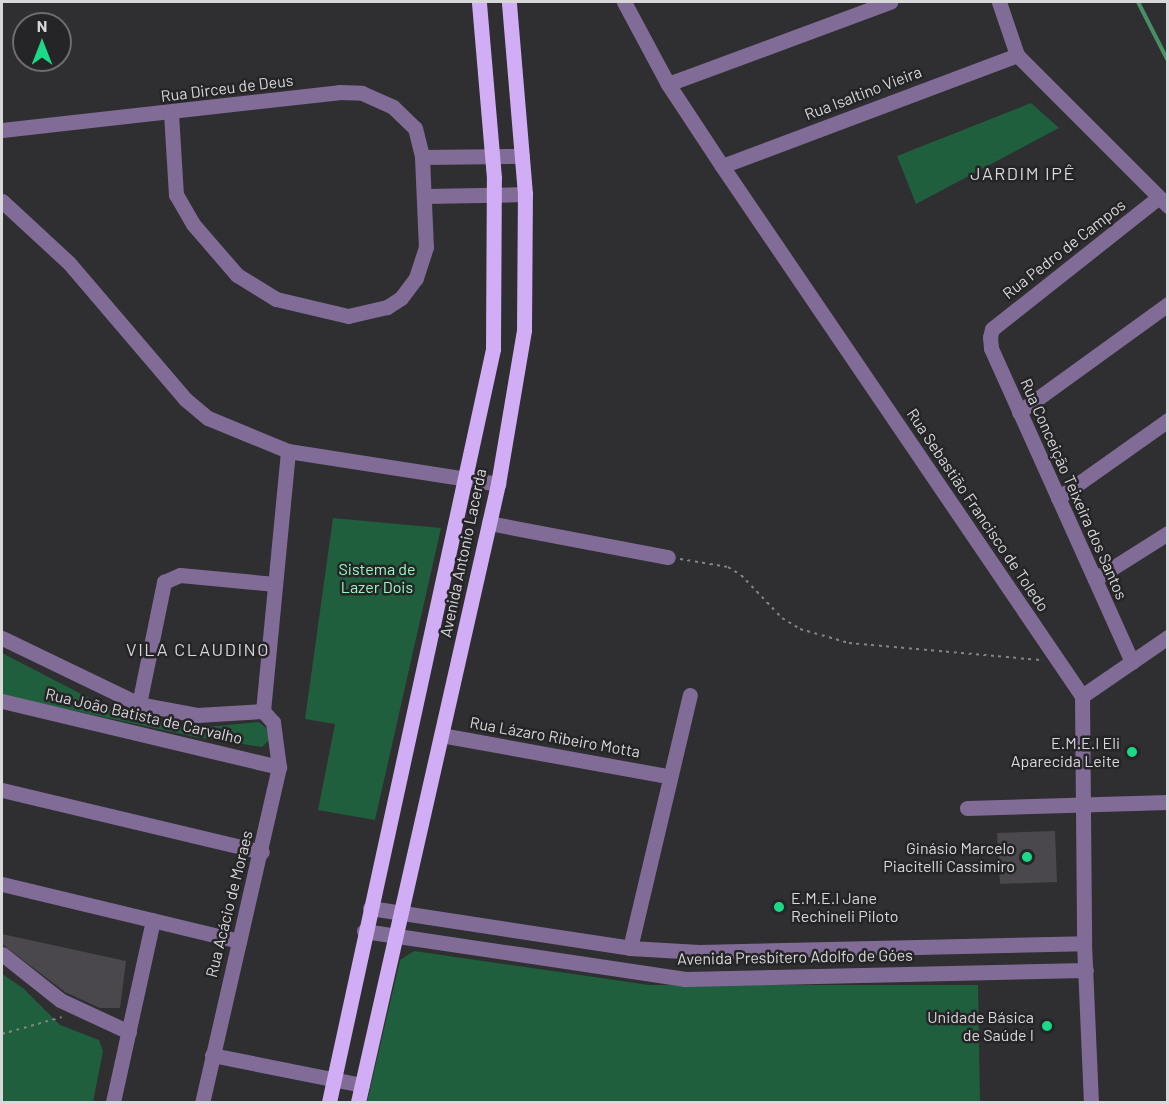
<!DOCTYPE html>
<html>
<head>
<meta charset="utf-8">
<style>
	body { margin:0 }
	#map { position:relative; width:1169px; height:1104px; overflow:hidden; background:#2f2e31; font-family:Barlow,sans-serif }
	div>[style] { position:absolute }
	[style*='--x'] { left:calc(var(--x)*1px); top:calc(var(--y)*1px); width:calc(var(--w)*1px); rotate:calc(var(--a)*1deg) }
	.green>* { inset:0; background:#1f5f3e }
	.stream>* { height:4px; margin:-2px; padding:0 2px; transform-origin:2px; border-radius:2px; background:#488f67 }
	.building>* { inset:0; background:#4a484c }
	.path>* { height:2px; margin-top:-1px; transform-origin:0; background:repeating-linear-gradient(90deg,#848386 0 3px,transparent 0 7.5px) }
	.minor>* { height:15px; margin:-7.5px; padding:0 7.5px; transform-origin:7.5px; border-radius:7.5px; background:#816c97 }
	.major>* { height:15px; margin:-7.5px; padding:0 7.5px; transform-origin:7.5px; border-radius:7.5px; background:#d0adf4 }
	.dots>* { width:16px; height:16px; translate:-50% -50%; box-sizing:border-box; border:3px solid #252427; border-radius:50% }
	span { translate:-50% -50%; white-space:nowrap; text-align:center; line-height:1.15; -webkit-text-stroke:5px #252427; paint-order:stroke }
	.street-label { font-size:16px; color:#d8d7da }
	.park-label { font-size:16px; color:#96fac0 }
	.poi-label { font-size:16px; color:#d8d7da }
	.right { translate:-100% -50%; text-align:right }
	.left { translate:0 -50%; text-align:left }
	.neighbourhood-label { font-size:18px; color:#d8d7da; letter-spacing:1.5px }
	.frame { position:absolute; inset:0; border:3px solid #d8d7da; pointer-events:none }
	.north { position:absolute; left:12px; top:12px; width:60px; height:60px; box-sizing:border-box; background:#252427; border:2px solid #6d6c6f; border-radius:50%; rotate:0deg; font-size:16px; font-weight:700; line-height:24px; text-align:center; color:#d8d7da }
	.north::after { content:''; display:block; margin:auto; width:21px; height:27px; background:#1cd988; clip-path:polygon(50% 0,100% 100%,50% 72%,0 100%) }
</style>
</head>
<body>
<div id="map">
	<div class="green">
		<i style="clip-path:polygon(1031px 103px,1059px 128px,916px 204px,897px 156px)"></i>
		<i style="clip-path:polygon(333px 518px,441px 528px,375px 820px,318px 810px,335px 724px,305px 719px)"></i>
		<i style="clip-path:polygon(2px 653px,114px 711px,196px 728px,259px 722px,266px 728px,269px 740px,262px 747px,195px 737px,2px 695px)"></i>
		<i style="clip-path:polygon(414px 951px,649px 985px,978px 985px,980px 1102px,367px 1102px,400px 960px)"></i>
		<i style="clip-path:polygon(2px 974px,23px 988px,60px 1025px,99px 1040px,103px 1051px,93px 1102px,2px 1102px)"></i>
	</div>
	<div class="stream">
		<i style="--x:1138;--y:2;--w:66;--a:63"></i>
	</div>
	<div class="building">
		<i style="clip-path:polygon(1055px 831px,1057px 882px,1000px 884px,997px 833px)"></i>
		<i style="clip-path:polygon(2px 934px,126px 961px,120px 1008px,100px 1008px,65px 992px,2px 944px)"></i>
	</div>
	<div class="path">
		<i style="--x:680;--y:559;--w:49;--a:9.5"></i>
		<i style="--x:728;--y:567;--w:15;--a:32"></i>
		<i style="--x:741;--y:575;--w:59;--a:46.4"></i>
		<i style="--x:782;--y:618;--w:21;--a:31"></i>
		<i style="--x:800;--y:629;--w:51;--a:15.9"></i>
		<i style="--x:849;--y:643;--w:192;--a:5.1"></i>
		<i style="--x:2;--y:1034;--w:62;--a:-15.8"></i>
	</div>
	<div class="minor">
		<i style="--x:624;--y:2;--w:93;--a:61.8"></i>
		<i style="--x:668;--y:84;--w:98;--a:56.6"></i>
		<i style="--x:722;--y:166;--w:641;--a:55.81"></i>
		<i style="--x:1082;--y:696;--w:247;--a:89.5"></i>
		<i style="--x:1084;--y:943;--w:159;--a:87.5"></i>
		<i style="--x:999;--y:2;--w:56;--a:71.2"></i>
		<i style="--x:1017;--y:55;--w:214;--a:45"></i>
		<i style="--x:668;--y:84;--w:237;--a:-20.3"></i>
		<i style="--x:2;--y:130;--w:339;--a:-6.4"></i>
		<i style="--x:339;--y:92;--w:23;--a:2"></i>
		<i style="--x:362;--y:93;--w:34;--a:24"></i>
		<i style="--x:393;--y:107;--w:30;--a:44"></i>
		<i style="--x:415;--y:128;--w:30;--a:76"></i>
		<i style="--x:422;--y:157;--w:90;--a:87.5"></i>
		<i style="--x:426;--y:247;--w:33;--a:108"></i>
		<i style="--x:416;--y:278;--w:25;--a:127"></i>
		<i style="--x:401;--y:298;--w:17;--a:147"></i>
		<i style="--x:387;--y:307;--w:40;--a:167"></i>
		<i style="--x:348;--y:316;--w:74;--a:-166.7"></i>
		<i style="--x:276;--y:299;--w:46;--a:-148.4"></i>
		<i style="--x:237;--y:275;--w:67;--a:-130.8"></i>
		<i style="--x:193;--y:224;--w:34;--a:-120"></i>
		<i style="--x:176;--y:195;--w:82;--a:-93.5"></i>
		<i style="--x:422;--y:157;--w:100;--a:-0.6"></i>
		<i style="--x:722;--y:166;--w:315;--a:-20.6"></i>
		<i style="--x:425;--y:196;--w:100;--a:-1.1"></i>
		<i style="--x:2;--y:201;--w:91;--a:42.8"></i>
		<i style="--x:69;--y:263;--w:179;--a:49.5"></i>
		<i style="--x:185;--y:399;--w:30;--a:40"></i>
		<i style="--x:208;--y:418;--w:87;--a:22.4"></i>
		<i style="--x:288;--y:451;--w:213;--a:8.9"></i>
		<i style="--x:1019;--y:412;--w:184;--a:-35.9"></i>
		<i style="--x:1058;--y:498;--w:135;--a:-35.3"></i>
		<i style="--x:489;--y:523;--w:182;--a:10.8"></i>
		<i style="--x:1095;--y:579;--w:86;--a:-32.2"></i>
		<i style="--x:2;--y:638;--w:152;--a:25.7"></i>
		<i style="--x:139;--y:704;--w:59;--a:10.7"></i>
		<i style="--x:197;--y:715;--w:66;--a:-3.5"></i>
		<i style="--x:263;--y:711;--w:15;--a:48"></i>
		<i style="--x:273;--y:722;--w:45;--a:82.4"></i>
		<i style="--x:279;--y:767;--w:344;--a:102.9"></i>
		<i style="--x:1132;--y:662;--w:344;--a:-114.2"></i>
		<i style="--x:991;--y:348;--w:11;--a:-95"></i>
		<i style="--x:990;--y:337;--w:8;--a:-76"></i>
		<i style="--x:992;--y:329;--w:211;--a:-38.3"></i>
		<i style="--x:1082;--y:696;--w:104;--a:-34.5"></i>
		<i style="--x:2;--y:701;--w:285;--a:13.4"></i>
		<i style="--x:139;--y:704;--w:125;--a:-78.4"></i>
		<i style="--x:164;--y:582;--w:17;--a:-24"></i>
		<i style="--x:180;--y:575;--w:95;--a:5.4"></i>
		<i style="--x:263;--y:711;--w:261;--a:-84.5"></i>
		<i style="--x:441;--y:735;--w:225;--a:10.3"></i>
		<i style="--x:2;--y:790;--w:267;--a:13.4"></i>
		<i style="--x:967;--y:808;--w:201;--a:-1.7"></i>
		<i style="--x:2;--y:884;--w:244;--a:13.5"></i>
		<i style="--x:370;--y:908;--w:263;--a:8.7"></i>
		<i style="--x:630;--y:948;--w:69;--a:3.3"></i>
		<i style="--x:699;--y:952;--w:385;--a:-1.3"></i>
		<i style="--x:364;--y:931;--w:325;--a:8.5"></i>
		<i style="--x:685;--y:979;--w:401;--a:-1.3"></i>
		<i style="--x:630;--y:948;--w:260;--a:-76.7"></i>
		<i style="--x:2;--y:954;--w:74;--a:38.4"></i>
		<i style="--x:60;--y:1000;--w:76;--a:24.9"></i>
		<i style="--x:212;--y:1055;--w:153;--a:11.3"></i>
		<i style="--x:113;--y:1102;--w:186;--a:-77.6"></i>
	</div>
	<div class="major">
		<i style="--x:329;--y:1102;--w:771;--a:-77.71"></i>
		<i style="--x:493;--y:349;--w:171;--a:-89.7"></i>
		<i style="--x:494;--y:178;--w:177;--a:-94.9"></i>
		<i style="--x:358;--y:1102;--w:634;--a:-77.24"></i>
		<i style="--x:498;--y:484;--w:156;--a:-80.4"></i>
		<i style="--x:524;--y:330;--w:136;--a:-89.6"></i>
		<i style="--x:525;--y:194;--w:193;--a:-94.8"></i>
	</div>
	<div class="dots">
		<i style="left:1132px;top:752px;background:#1cd988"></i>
		<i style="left:1027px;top:857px;background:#1cd988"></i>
		<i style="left:779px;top:907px;background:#1cd988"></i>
		<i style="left:1047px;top:1026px;background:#1cd988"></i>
	</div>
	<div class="street-label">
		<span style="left:227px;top:88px;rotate:-7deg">Rua Dirceu de Deus</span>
		<span style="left:863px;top:93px;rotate:-21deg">Rua Isaltino Vieira</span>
		<span style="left:1064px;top:249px;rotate:-38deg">Rua Pedro de Campos</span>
		<span style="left:1074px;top:489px;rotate:66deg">Rua Conceição Teixeira dos Santos</span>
		<span style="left:978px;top:510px;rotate:56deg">Rua Sebastião Francisco de Toledo</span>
		<span style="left:463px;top:553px;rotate:-78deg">Avenida Antonio Lacerda</span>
		<span style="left:144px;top:716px;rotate:13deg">Rua João Batista de Carvalho</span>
		<span style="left:555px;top:737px;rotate:10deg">Rua Lázaro Ribeiro Motta</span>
		<span style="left:229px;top:904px;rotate:-76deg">Rua Acácio de Moraes</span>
		<span style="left:795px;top:957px;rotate:-1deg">Avenida Presbítero Adolfo de Góes</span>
	</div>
	<div class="park-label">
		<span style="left:377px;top:578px">Sistema de<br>Lazer Dois</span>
	</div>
	<div class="poi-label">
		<span class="right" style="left:1120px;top:752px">E.M.E.I Eli<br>Aparecida Leite</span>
		<span class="right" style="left:1015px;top:857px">Ginásio Marcelo<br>Piacitelli Cassimiro</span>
		<span class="left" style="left:791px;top:907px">E.M.E.I Jane<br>Rechineli Piloto</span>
		<span class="right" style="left:1034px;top:1026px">Unidade Básica<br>de Saúde I</span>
	</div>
	<div class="neighbourhood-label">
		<span style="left:1023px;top:173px">JARDIM IPÊ</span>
		<span style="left:198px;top:649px">VILA CLAUDINO</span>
	</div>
	<div class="frame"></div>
	<div class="north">N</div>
</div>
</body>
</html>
